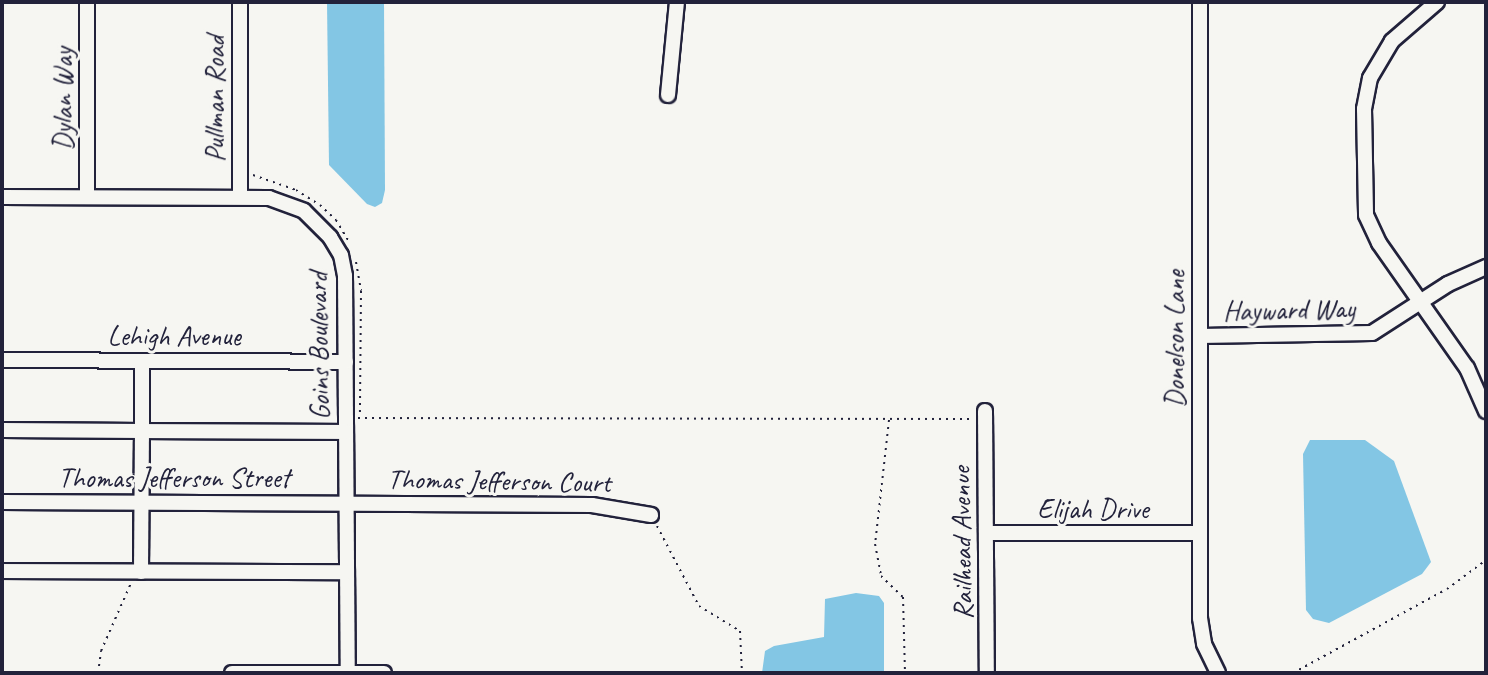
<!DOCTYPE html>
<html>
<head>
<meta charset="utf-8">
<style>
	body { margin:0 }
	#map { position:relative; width:1488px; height:675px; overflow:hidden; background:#f6f6f2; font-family:Caveat,sans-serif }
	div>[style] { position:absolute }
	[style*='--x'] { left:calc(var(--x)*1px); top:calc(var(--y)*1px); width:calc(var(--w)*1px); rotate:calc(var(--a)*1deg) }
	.water>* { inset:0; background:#83c6e4 }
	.path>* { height:2px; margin-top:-1px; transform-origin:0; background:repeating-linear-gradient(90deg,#22223b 0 2px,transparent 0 7px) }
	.roads { filter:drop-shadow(2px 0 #22223b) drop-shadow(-2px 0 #22223b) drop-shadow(0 2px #22223b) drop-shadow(0 -2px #22223b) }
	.minor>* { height:14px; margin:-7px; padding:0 7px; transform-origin:7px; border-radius:7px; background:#f6f6f2 }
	span { translate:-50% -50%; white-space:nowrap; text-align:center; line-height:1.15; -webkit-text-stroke:6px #f6f6f2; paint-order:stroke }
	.street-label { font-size:28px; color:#22223b }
	.frame { position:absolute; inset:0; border:4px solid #22223b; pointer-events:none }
</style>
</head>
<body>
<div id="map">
	<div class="water">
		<i style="clip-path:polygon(327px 2px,384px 2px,385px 190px,382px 203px,375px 207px,367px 204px,329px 165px)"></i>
		<i style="clip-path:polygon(1310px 440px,1365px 440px,1394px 461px,1431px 562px,1422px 574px,1329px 623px,1313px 619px,1306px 610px,1303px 454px)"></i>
		<i style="clip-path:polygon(856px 593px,879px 596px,884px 603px,884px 673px,762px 673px,765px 651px,774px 646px,824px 637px,825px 599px)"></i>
	</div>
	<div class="path">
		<i style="--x:253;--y:175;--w:46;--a:19.2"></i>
		<i style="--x:296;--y:190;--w:28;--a:32"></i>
		<i style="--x:320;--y:205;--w:22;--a:43"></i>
		<i style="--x:336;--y:220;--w:27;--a:59"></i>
		<i style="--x:356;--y:262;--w:29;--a:80"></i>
		<i style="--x:361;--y:291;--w:126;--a:90.5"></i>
		<i style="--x:358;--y:418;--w:614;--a:0.09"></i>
		<i style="--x:889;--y:420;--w:125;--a:96.4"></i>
		<i style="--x:875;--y:544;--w:33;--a:79"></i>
		<i style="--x:881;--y:576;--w:30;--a:44"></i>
		<i style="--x:903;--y:597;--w:76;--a:88.5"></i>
		<i style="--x:657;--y:526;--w:90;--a:62.3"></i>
		<i style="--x:699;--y:606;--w:48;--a:31.4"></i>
		<i style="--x:740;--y:631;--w:42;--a:87.3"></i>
		<i style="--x:98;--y:673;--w:22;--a:-82"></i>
		<i style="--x:101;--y:651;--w:74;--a:-66.2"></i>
		<i style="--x:1293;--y:673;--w:175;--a:-28.6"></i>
		<i style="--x:1447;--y:589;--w:49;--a:-36.6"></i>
	</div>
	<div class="roads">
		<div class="minor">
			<i style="--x:87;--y:2;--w:195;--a:90"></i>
			<i style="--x:240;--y:2;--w:195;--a:90"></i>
			<i style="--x:1200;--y:2;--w:616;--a:90"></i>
			<i style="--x:1200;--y:618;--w:26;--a:81"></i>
			<i style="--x:1204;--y:644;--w:32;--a:64"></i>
			<i style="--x:1437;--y:2;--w:60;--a:139.1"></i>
			<i style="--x:1392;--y:41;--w:43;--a:120.7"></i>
			<i style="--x:1370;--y:78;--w:32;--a:101"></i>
			<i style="--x:1364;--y:109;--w:106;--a:88.9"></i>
			<i style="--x:1366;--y:215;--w:31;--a:65"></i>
			<i style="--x:1379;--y:243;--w:153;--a:54.9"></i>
			<i style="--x:1467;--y:368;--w:47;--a:66.2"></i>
			<i style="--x:668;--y:95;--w:93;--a:-84.5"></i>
			<i style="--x:2;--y:197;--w:267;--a:0.2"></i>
			<i style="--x:269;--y:198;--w:37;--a:20"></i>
			<i style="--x:304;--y:211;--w:37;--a:45"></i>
			<i style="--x:330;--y:237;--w:21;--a:59"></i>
			<i style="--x:341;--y:255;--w:21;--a:79"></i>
			<i style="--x:345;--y:276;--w:397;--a:89.6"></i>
			<i style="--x:1200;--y:336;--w:172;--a:-1"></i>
			<i style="--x:1372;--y:333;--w:90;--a:-32.8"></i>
			<i style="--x:1448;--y:284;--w:42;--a:-24.1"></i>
			<i style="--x:2;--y:360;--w:344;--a:0.3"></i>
			<i style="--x:985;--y:411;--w:262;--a:89.6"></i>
			<i style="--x:2;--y:430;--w:140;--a:0.4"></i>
			<i style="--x:142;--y:431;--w:70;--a:-90"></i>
			<i style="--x:2;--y:502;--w:590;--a:0.29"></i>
			<i style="--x:592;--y:505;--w:60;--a:9.6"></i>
			<i style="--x:986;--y:533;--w:214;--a:0"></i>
			<i style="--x:2;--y:571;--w:345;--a:0.2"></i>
			<i style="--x:141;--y:572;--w:141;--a:-89.6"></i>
			<i style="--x:142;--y:431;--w:204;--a:0.3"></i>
			<i style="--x:232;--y:673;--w:152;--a:0"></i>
		</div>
	</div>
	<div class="street-label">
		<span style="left:63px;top:99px;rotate:-90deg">Dylan Way</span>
		<span style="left:215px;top:99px;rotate:-90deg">Pullman Road</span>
		<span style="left:1289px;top:310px;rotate:-1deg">Hayward Way</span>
		<span style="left:174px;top:336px">Lehigh Avenue</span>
		<span style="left:1175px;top:339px;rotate:-90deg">Donelson Lane</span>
		<span style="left:319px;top:346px;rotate:-91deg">Goins Boulevard</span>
		<span style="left:174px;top:478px">Thomas Jefferson Street</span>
		<span style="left:499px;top:481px;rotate:1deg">Thomas Jefferson Court</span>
		<span style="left:1093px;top:509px">Elijah Drive</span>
		<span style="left:962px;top:543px;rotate:-91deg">Railhead Avenue</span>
	</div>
	<div class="frame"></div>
</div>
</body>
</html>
